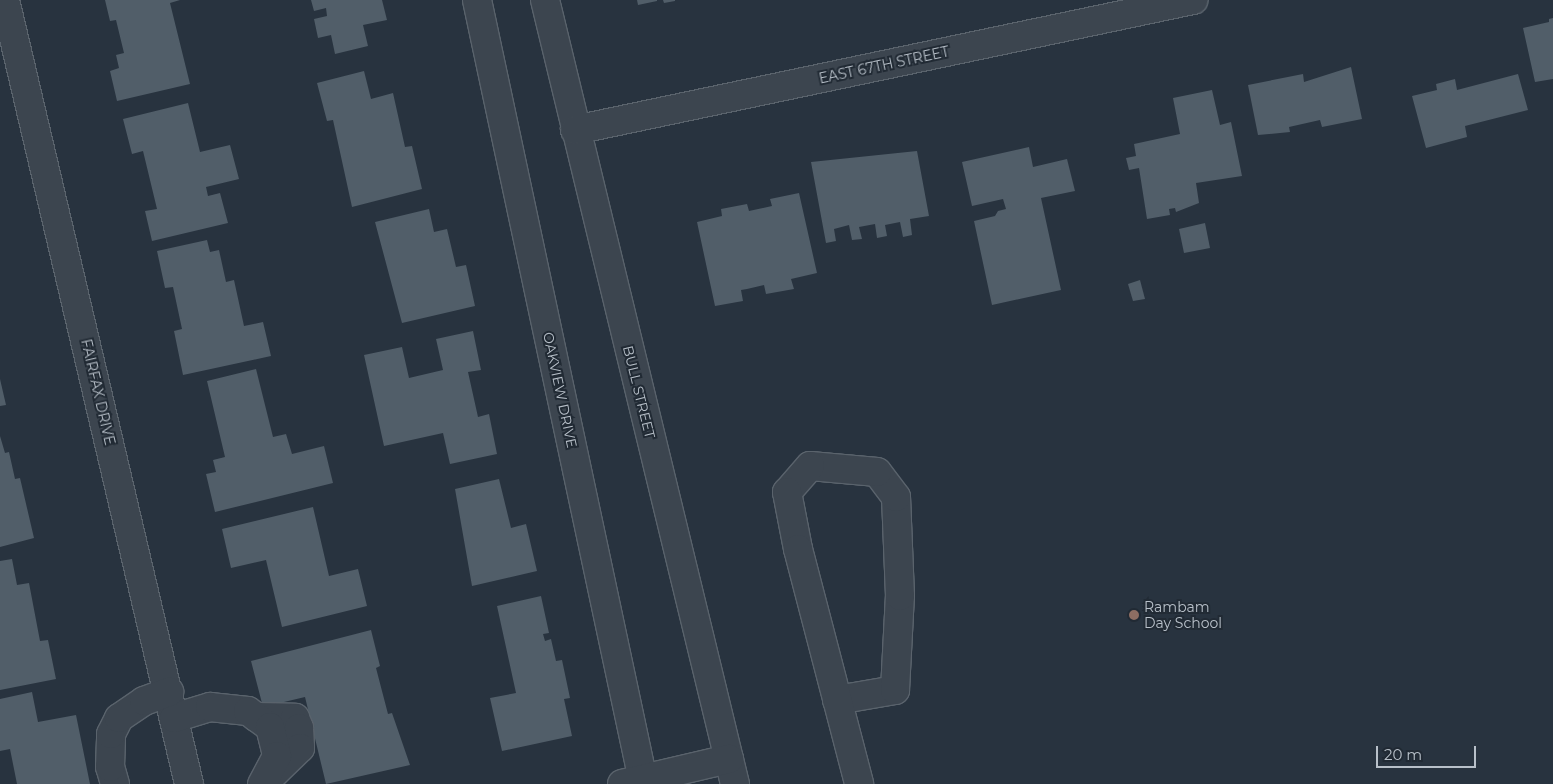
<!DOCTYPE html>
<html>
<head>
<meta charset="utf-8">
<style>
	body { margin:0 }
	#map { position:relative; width:1553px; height:784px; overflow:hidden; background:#28333f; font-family:Montserrat,sans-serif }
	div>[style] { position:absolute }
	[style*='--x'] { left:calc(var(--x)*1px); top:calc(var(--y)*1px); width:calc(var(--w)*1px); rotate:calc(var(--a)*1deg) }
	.building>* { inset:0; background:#515e69 }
	.roads { filter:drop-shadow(1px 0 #5a636c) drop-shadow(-1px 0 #5a636c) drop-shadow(0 1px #5a636c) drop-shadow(0 -1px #5a636c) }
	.minor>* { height:28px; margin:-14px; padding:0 14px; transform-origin:14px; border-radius:14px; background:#3c454f }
	.dots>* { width:14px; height:14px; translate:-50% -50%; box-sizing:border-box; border:2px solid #212a34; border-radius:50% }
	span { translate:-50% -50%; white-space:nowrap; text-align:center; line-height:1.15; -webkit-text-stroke:4px #212a34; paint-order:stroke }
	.street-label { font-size:14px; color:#b8c0c9 }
	.poi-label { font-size:14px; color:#b8c0c9 }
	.left { translate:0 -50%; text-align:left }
	.scale { position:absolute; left:1376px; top:746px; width:100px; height:22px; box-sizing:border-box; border:2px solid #b8c0c9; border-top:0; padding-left:6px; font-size:15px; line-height:18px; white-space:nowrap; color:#b8c0c9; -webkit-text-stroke:4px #212a34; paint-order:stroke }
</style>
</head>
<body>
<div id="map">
	<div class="building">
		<i style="clip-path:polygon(105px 0,180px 0,170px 3px,190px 84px,117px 101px,110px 71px,119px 68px,116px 55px,124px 53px,116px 20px,110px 21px)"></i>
		<i style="clip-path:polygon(311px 0,382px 0,387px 20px,363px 25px,368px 46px,335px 54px,331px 35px,318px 38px,314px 19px,327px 16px,326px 8px,314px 11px)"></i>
		<i style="clip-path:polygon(637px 0,657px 0,657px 1px,638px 5px)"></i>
		<i style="clip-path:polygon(663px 0,675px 0,675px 1px,664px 3px)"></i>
		<i style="clip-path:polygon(1553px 18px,1553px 79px,1535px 82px,1523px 28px,1549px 22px,1549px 19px)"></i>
		<i style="clip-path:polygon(1351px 67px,1362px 119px,1322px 127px,1320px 120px,1289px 127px,1290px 132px,1258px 135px,1248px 85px,1303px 74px,1304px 82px)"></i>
		<i style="clip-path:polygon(364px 71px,371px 99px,393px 93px,405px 147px,412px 146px,422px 189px,352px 207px,333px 120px,327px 121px,317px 83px)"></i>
		<i style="clip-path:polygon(1518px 74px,1528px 110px,1465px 126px,1467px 137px,1426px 148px,1412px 96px,1437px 90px,1436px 84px,1455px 79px,1457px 90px)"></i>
		<i style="clip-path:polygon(1212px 90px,1220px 125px,1231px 122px,1242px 176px,1196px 183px,1199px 203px,1176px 212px,1175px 208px,1169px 209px,1170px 215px,1147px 219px,1139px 168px,1129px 170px,1126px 158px,1136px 156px,1134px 144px,1180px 134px,1173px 98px)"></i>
		<i style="clip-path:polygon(188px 103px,200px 152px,230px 145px,239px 179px,206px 187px,208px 196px,220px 193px,228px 223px,152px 241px,145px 211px,157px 209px,143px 151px,132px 154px,123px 119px)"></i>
		<i style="clip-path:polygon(1029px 147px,1033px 167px,1067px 159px,1075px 191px,1041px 198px,1061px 290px,992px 305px,974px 221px,995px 216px,998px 211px,1006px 209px,1003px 199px,972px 206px,962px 162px)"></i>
		<i style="clip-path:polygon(917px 151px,929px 216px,910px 219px,912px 235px,903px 237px,900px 222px,885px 225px,887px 236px,877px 238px,875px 224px,859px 227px,862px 239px,852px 240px,849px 225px,834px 229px,836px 241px,826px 243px,811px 162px)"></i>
		<i style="clip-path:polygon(799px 193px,817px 273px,791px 279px,794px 289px,766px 294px,764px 285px,747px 289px,741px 290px,743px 301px,715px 306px,697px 222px,722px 216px,721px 209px,747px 204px,749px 211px,772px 206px,770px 199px)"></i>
		<i style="clip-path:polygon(429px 209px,434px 232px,447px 229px,456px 267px,466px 265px,475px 306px,402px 323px,375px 222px)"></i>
		<i style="clip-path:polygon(1205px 223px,1210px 248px,1184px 253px,1179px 229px)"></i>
		<i style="clip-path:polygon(207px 240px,210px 252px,219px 250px,226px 282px,234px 280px,244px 326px,263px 322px,271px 356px,183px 375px,174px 331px,182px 329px,173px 287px,165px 288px,157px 251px)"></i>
		<i style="clip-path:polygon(1140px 280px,1145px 299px,1133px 301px,1128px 284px)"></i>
		<i style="clip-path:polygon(473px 331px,481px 370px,468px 372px,478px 417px,489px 414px,497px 454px,450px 464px,443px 433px,384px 446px,364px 355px,402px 347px,409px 378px,443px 370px,436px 339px)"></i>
		<i style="clip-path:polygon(256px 369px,273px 437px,286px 434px,292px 454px,324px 446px,333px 483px,215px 512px,206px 474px,216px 472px,213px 460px,225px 457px,207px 381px)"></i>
		<i style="clip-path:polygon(0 379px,6px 405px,0 406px)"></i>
		<i style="clip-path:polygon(0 436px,5px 453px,9px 452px,15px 479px,20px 478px,34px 538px,0 547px)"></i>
		<i style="clip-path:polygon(499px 479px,511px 528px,526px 524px,537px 571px,472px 586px,455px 489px)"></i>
		<i style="clip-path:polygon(313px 507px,329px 576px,358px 569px,367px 606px,282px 627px,266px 560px,231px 568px,222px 529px)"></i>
		<i style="clip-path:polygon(12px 559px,17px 585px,29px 583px,40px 641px,48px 640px,56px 679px,0 690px,0 561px)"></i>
		<i style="clip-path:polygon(541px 596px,549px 633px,543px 634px,545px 641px,551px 639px,556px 661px,562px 660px,570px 698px,564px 699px,572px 736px,502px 751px,490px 698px,516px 693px,497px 606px)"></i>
		<i style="clip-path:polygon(371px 630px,380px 666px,376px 668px,388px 714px,392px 713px,410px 765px,326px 784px,305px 697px,263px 707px,251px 661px)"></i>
		<i style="clip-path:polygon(32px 692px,38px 722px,76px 715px,90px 784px,17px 784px,10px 749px,0 751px,0 699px)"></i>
	</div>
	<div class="roads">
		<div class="minor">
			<i style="--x:5;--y:0;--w:805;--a:76.79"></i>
			<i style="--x:477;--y:0;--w:797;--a:77.99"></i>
			<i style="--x:545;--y:0;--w:807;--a:76.38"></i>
			<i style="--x:575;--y:130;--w:632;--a:-11.88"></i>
			<i style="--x:837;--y:700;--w:59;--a:-9.8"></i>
			<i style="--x:895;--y:690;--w:94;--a:-87"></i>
			<i style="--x:900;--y:596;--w:99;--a:-92.3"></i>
			<i style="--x:896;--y:497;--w:31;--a:-127"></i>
			<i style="--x:877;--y:472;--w:67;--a:-174.9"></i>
			<i style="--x:810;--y:466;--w:35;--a:131"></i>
			<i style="--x:787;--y:492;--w:58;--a:79.1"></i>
			<i style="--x:798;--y:549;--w:243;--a:75.4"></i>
			<i style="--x:256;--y:717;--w:39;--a:1"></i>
			<i style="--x:295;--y:718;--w:11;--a:68"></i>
			<i style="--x:299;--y:728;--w:20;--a:87"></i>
			<i style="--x:300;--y:748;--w:43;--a:135.9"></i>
			<i style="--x:174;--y:718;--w:38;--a:-17"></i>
			<i style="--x:210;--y:707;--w:38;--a:6"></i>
			<i style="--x:248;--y:711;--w:27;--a:36"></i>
			<i style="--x:270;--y:727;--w:30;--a:76"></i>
			<i style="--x:277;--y:756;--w:32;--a:118"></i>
			<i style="--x:115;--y:784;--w:18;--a:-106"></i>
			<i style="--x:110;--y:767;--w:33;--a:-88"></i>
			<i style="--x:111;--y:734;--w:18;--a:-63"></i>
			<i style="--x:119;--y:718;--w:30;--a:-34"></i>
			<i style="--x:144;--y:701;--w:27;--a:-20"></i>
			<i style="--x:622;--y:784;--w:110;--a:-13.2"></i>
		</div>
	</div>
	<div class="dots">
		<i style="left:1134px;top:615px;background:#8d6e63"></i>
	</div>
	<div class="street-label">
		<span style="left:884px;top:65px;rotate:-12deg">EAST 67TH STREET</span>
		<span style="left:560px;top:390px;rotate:78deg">OAKVIEW DRIVE</span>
		<span style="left:98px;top:392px;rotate:77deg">FAIRFAX DRIVE</span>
		<span style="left:639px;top:392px;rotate:76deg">BULL STREET</span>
	</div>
	<div class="poi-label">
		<span class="left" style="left:1144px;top:615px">Rambam<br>Day School</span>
	</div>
	<div class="scale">20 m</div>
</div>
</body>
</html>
